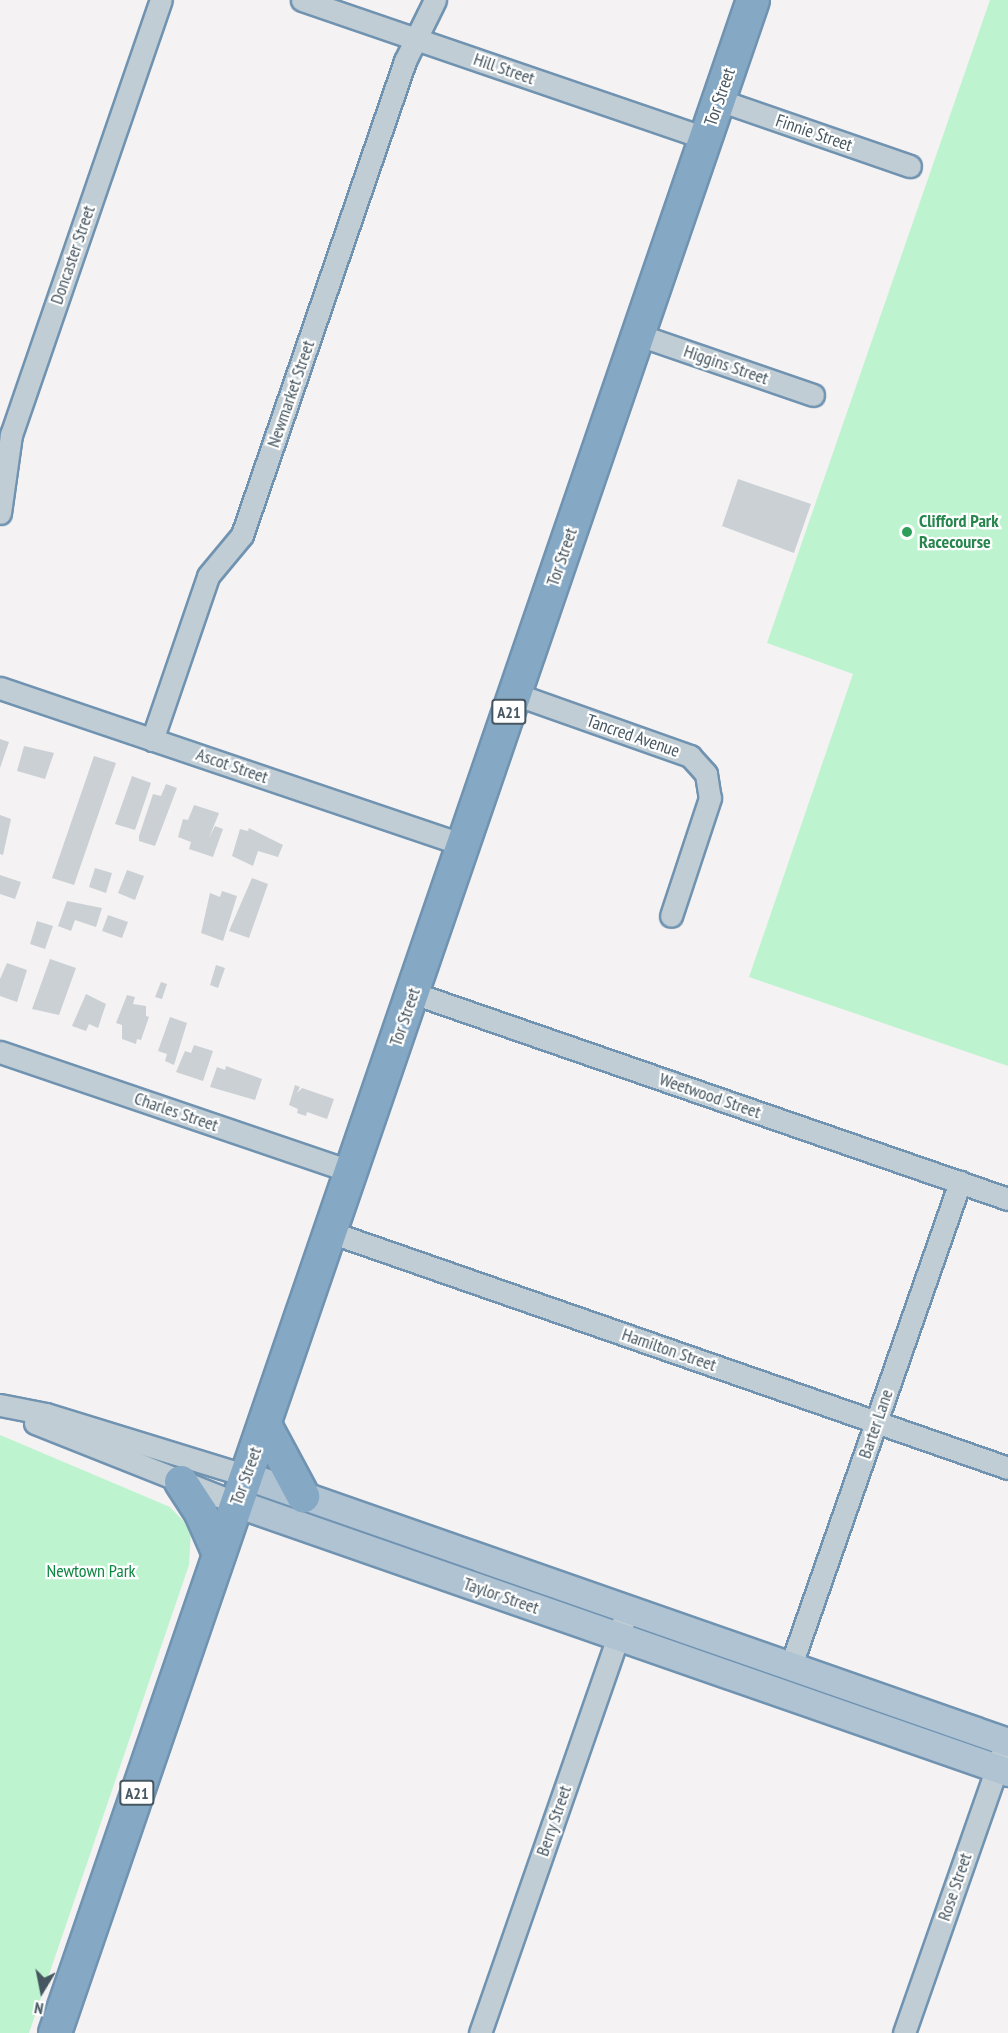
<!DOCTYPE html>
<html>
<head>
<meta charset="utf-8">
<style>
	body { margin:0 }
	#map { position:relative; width:1008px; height:2033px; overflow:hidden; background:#f4f2f2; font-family:"PT Sans Narrow",sans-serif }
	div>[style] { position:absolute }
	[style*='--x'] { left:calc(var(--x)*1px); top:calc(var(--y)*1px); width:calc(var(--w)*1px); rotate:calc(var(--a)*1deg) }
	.green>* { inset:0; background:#bdf4cf }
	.building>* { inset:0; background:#cbd0d4 }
	.roads { filter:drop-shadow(2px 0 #7093b1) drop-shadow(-2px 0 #7093b1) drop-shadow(0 2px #7093b1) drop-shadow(0 -2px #7093b1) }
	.minor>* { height:21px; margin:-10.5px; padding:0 10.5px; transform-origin:10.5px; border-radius:10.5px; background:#c1cdd4 }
	.major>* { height:27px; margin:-13.5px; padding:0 13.5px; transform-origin:13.5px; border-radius:13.5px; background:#afc3d3 }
	.highway>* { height:32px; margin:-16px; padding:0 16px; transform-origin:16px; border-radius:16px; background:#85a8c5 }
	.dots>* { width:16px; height:16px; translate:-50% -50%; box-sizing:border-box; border:3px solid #fff; border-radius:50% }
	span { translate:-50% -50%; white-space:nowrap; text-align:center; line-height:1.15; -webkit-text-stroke:4.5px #fff; paint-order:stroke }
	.shield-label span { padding:2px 4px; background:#fff; border:2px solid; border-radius:4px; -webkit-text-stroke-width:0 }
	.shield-label { font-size:16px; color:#475761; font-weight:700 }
	.street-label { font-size:18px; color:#475761 }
	.leisure-label { font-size:18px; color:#27864d; font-weight:700 }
	.left { translate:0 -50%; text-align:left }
	.park-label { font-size:18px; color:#0e8742 }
	.north { position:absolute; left:12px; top:1961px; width:60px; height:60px; -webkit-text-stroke:4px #fff; paint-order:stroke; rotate:190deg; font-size:16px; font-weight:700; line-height:24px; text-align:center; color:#475761 }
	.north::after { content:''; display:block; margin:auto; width:21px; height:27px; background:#475761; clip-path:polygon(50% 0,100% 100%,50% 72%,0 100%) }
</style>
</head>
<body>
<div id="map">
	<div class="green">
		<i style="clip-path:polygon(990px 0,1008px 0,1008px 1066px,749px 977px,853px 674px,767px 643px)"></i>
		<i style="clip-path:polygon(0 1435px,170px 1507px,191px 1529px,189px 1565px,29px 2033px,0 2033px)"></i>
	</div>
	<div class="building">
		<i style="clip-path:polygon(738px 479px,811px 504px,794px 553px,722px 526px)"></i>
		<i style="clip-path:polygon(0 739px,9px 742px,0 768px)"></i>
		<i style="clip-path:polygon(24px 746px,54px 753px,45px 779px,17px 771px)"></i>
		<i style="clip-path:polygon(94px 756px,116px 763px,74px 885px,52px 878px)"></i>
		<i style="clip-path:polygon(132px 776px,151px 783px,135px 830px,115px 824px)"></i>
		<i style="clip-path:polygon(166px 784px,177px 788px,155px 846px,139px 841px,139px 836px,153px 794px,161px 796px)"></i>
		<i style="clip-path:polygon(194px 805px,219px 813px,209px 838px,215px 826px,223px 829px,213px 857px,189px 849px,191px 842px,178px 837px,183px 819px,188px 820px)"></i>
		<i style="clip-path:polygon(0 815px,11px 819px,3px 855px,0 854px)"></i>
		<i style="clip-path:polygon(249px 828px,283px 845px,278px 857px,258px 851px,253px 866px,232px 856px,240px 829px,248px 831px)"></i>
		<i style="clip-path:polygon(95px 868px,112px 873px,106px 893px,89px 887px)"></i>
		<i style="clip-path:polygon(127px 870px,144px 876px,135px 900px,118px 893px)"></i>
		<i style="clip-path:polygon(0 875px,21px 882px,15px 899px,0 894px)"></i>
		<i style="clip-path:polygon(252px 878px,268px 884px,249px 938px,229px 931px)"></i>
		<i style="clip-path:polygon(222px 891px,237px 896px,223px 941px,201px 933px,210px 893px,220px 897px)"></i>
		<i style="clip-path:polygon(67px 901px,102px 908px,96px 927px,75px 920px,71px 931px,58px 926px)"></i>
		<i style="clip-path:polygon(108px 915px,128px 922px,122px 938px,102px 931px)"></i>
		<i style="clip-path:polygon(37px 921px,53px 926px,45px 949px,30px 944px)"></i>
		<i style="clip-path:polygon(50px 959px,76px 968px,59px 1015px,32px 1009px)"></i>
		<i style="clip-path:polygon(7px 963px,27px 970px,17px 1002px,0 996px,0 979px)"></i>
		<i style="clip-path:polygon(216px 965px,225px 968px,218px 988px,210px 985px)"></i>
		<i style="clip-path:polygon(161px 982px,167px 984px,162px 999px,155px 997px)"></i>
		<i style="clip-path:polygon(86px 994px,106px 1004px,98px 1028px,89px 1024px,86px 1031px,72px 1026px)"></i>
		<i style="clip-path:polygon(127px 995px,135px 997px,133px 1004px,146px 1006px,146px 1016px,149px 1017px,141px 1040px,137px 1039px,136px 1044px,122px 1039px,122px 1025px,116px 1023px)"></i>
		<i style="clip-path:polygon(170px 1017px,187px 1023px,174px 1065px,165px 1061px,167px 1054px,158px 1051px)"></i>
		<i style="clip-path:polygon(194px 1045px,213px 1051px,203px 1081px,176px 1072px,185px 1051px,191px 1053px)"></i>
		<i style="clip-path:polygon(226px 1066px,262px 1079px,255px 1100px,210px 1087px,217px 1067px,225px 1070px)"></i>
		<i style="clip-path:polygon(295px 1085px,300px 1087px,297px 1093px,302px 1088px,334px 1099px,327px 1119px,307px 1112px,306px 1116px,297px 1113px,298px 1109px,289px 1105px)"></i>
	</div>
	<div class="roads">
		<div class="minor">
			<i style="--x:302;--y:0;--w:427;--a:18.9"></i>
			<i style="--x:719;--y:100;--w:202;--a:19.1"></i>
			<i style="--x:639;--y:335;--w:184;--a:19"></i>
			<i style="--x:0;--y:513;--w:79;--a:-82"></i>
			<i style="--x:11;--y:435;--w:460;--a:-71"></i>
			<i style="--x:0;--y:688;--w:489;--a:18.7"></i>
			<i style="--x:515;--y:694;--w:186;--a:19.5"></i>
			<i style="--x:690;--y:756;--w:24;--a:48"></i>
			<i style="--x:706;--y:774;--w:24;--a:81"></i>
			<i style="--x:710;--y:798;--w:124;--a:108.3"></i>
			<i style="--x:152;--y:740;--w:173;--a:-71.1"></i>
			<i style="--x:208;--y:576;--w:53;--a:-50.3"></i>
			<i style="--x:242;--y:535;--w:501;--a:-71.02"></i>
			<i style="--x:405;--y:61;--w:68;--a:-63.8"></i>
			<i style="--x:413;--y:993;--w:630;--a:19.1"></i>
			<i style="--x:0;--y:1052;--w:372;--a:18.8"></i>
			<i style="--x:330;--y:1232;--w:718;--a:19.19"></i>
			<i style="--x:0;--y:1405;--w:47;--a:11.1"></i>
			<i style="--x:46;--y:1414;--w:210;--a:17.1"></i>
			<i style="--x:35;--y:1423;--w:216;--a:21.7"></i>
			<i style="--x:791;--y:1665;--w:512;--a:-70.72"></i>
			<i style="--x:480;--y:2033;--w:450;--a:-70.8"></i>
			<i style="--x:904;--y:2033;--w:297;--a:-70.7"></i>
		</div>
		<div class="major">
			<i style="--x:247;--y:1476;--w:806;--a:19.27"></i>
			<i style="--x:236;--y:1503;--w:818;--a:19.21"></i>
		</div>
		<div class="highway">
			<i style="--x:265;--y:1425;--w:81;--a:61.8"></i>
			<i style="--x:181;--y:1482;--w:37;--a:57"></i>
			<i style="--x:201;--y:1513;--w:45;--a:66.3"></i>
			<i style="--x:55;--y:2033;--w:2149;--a:-71.05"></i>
		</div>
	</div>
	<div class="dots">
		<i style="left:907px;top:532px;background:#2e9e5b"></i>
	</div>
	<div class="shield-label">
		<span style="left:509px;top:712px">A21</span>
		<span style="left:137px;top:1793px">A21</span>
	</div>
	<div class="street-label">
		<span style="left:504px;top:69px;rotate:19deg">Hill Street</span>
		<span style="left:720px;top:97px;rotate:-71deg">Tor Street</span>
		<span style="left:814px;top:133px;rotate:19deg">Finnie Street</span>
		<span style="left:73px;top:255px;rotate:-71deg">Doncaster Street</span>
		<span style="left:726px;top:365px;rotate:19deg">Higgins Street</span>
		<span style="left:291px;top:394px;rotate:-71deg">Newmarket Street</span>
		<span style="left:562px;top:557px;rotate:-71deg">Tor Street</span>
		<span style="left:633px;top:736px;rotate:19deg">Tancred Avenue</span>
		<span style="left:232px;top:766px;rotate:19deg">Ascot Street</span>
		<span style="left:405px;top:1017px;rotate:-71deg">Tor Street</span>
		<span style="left:710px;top:1096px;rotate:19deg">Weetwood Street</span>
		<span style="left:176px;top:1112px;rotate:19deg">Charles Street</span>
		<span style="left:669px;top:1350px;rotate:19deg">Hamilton Street</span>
		<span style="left:876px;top:1424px;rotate:-71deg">Barter Lane</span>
		<span style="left:246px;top:1476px;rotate:-70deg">Tor Street</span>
		<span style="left:501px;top:1596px;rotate:19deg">Taylor Street</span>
		<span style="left:554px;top:1821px;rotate:-71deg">Berry Street</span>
		<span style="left:955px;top:1887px;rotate:-71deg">Rose Street</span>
	</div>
	<div class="leisure-label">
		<span class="left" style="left:919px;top:532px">Clifford Park<br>Racecourse</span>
	</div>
	<div class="park-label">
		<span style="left:91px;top:1571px">Newtown Park</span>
	</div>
	<div class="north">N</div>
</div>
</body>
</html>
